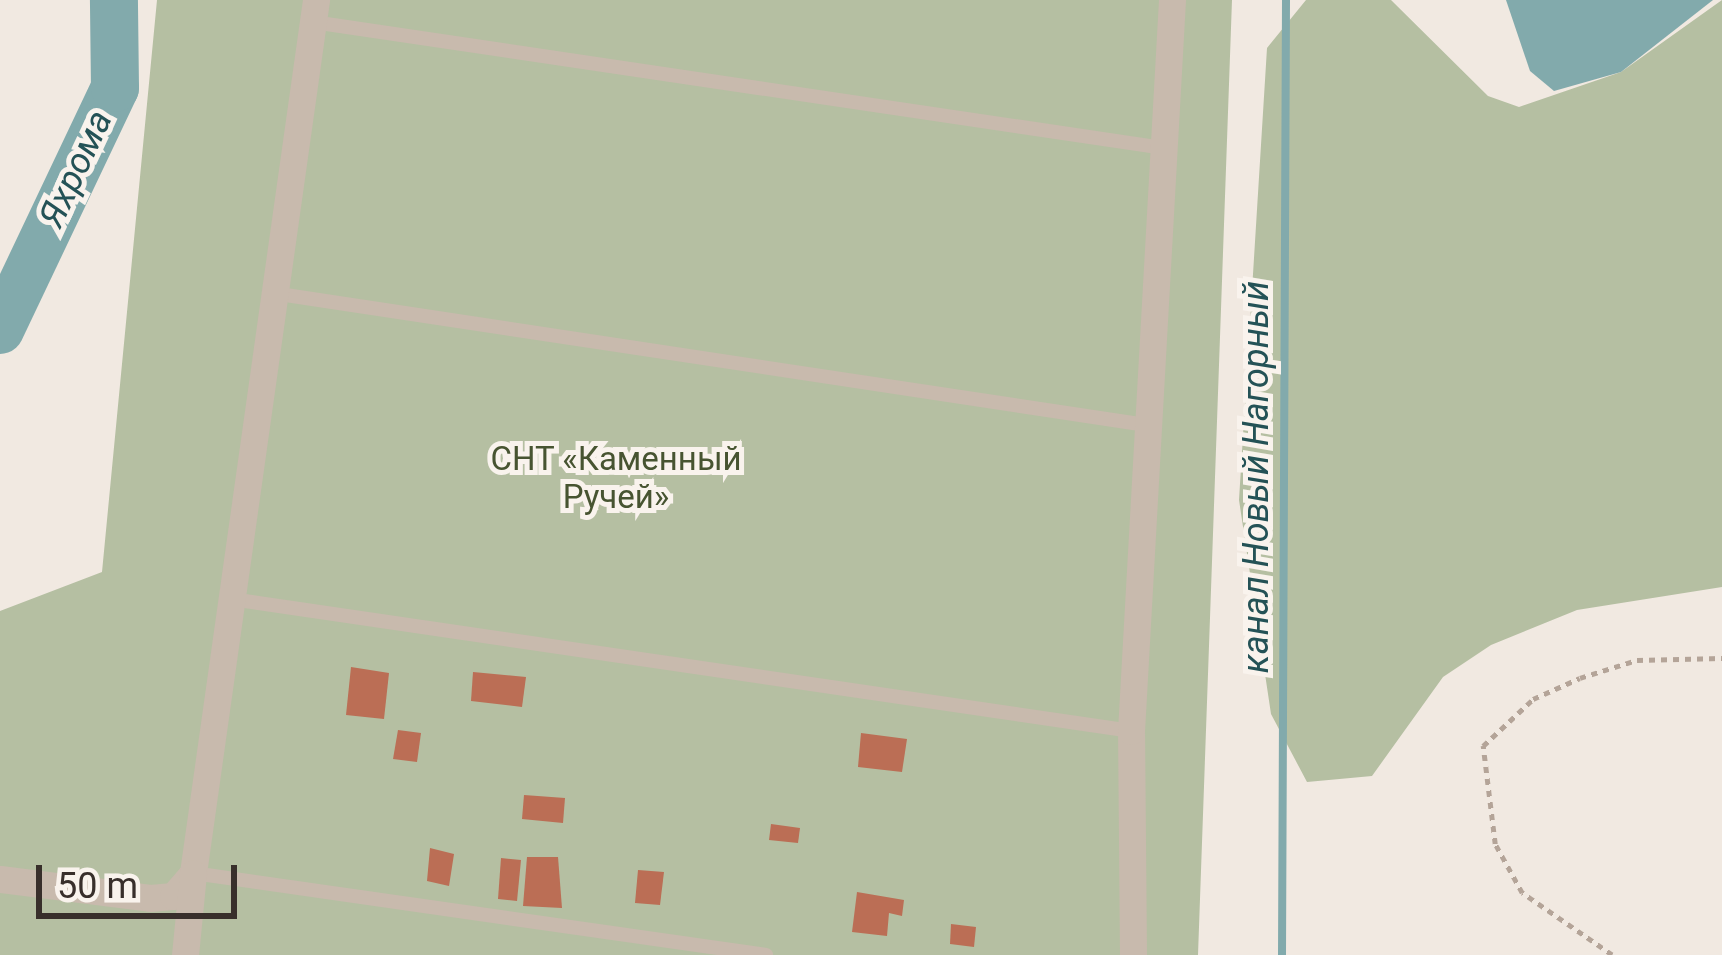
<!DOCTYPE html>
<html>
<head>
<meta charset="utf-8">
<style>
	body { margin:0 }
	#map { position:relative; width:1722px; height:955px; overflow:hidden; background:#f1e9e1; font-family:Roboto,sans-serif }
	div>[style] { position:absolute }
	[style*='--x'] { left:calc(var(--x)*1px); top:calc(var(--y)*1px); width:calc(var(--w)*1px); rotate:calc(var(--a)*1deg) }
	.green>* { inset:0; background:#b5bfa2 }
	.water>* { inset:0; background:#82aaac }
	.stream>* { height:8px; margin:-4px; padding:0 4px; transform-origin:4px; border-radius:4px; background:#82aaac }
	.river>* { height:48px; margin:-24px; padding:0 24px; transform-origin:24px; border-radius:24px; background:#82aaac }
	.building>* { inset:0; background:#bb6e55 }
	.path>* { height:4.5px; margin-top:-2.25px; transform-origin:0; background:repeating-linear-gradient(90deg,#b4a498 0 6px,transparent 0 12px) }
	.lane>* { height:14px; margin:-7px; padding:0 7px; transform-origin:7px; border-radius:7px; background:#c8baad }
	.street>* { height:27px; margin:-13.5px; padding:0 13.5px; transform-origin:13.5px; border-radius:13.5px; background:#c8baad }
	span { translate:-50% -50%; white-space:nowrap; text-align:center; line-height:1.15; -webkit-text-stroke:10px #f9f3ed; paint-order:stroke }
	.park-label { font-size:33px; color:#475431 }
	.water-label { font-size:36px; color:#245256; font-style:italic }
	.scale { position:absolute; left:36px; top:865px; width:201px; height:54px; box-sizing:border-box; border:6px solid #382f2b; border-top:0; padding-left:15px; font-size:36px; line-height:42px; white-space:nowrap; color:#382f2b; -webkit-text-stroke:9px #f9f3ed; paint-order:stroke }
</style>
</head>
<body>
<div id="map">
	<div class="green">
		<i style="clip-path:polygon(157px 0,1232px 0,1198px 955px,0 955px,0 611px,102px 572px)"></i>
		<i style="clip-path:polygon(1306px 0,1391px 0,1488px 96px,1519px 107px,1621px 72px,1722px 0,1722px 587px,1577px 610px,1491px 645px,1443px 677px,1372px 776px,1307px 782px,1271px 714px,1239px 500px,1267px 48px)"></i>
	</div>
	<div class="water">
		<i style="clip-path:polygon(1506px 0,1713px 0,1621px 72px,1554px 91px,1530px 71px)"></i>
	</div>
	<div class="stream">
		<i style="--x:1282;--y:955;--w:955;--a:-89.76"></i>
	</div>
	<div class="river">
		<i style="--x:0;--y:330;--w:268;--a:-64.6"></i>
		<i style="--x:115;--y:88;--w:88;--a:-90.7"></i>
	</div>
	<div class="building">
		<i style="clip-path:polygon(351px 667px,389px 673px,384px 719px,346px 715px)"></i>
		<i style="clip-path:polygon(473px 672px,526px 677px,522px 707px,471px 701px)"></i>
		<i style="clip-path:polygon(398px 730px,421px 733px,417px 762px,393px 759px)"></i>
		<i style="clip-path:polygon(861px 733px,907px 739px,902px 772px,858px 767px)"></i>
		<i style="clip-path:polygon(524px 795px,565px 798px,563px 823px,522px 819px)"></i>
		<i style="clip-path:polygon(771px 824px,800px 828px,798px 843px,769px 840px)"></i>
		<i style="clip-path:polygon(430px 848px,454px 854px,449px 886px,427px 881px)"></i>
		<i style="clip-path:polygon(527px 857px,558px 857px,562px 908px,523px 906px)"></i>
		<i style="clip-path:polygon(501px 858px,521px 860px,517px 901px,498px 899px)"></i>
		<i style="clip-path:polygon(638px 870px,664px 872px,660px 905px,635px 903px)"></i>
		<i style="clip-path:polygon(857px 892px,904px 900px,902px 916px,889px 913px,887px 936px,852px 932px)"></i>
		<i style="clip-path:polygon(951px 924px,976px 927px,974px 947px,950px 944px)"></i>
	</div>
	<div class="path">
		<i style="--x:1612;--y:955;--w:109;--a:-145.4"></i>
		<i style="--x:1522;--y:893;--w:56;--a:-118.9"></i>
		<i style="--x:1495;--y:844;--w:99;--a:-97"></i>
		<i style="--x:1483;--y:746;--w:69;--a:-43.2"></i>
		<i style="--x:1533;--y:699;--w:51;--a:-24.1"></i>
		<i style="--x:1580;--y:678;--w:60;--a:-17.5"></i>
		<i style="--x:1637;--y:660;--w:85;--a:-1.3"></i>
	</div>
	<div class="lane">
		<i style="--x:313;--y:22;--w:859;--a:8.43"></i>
		<i style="--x:279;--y:294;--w:877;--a:8.59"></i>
		<i style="--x:231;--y:599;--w:910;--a:8.34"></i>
		<i style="--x:193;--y:873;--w:579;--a:8.14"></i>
	</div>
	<div class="street">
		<i style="--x:0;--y:879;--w:151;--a:7.2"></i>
		<i style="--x:150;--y:898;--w:23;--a:-5"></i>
		<i style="--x:173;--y:896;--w:30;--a:-49"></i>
		<i style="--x:193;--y:873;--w:882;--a:-81.98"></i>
		<i style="--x:185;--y:955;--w:82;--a:-84.4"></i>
		<i style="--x:1133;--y:955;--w:224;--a:-90.5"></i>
		<i style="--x:1131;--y:731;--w:732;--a:-86.79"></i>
	</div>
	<div class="park-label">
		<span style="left:616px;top:478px">СНТ «Каменный<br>Ручей»</span>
	</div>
	<div class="water-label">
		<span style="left:76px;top:169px;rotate:-65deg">Яхрома</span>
		<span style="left:1257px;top:477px;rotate:-90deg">канал Новый Нагорный</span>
	</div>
	<div class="scale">50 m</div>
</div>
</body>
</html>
